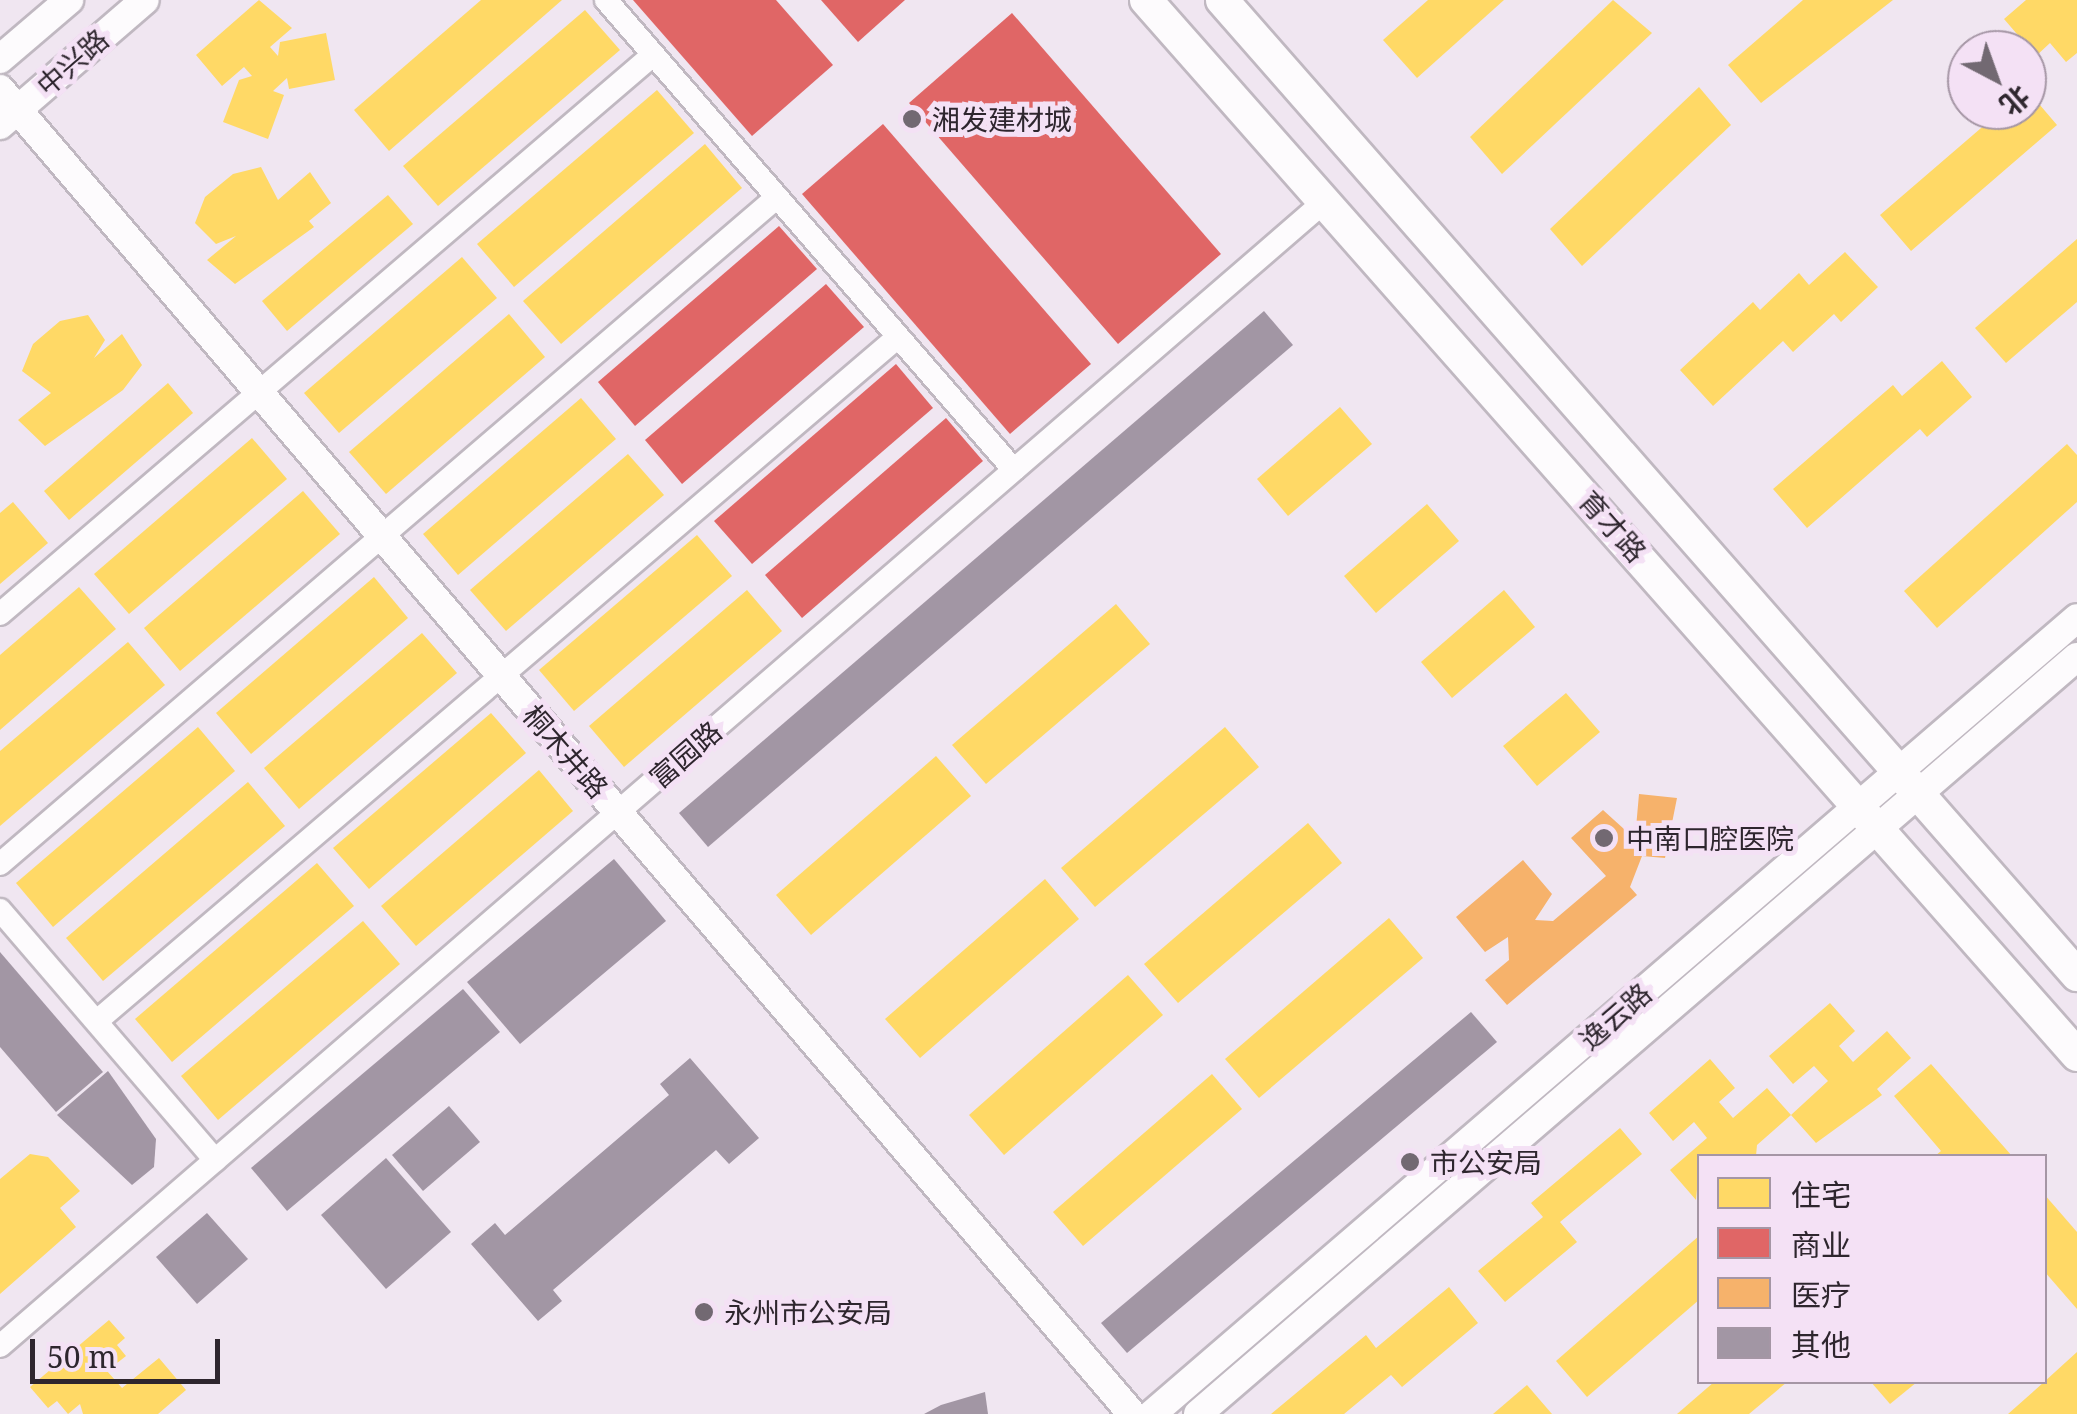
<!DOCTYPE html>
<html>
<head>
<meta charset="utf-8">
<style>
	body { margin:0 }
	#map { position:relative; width:2077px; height:1414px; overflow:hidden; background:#f0e6f1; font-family:"Noto Serif","Noto Sans SC",serif }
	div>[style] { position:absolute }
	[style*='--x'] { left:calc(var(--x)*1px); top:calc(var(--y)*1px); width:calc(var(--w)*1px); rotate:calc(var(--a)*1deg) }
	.homes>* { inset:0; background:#ffd966 }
	.shops>* { inset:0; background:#e06666 }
	.health>* { inset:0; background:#f6b26b }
	.building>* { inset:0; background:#a296a4 }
	.roads { filter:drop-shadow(2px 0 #c0b8c1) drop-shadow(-2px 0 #c0b8c1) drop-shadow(0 2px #c0b8c1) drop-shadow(0 -2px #c0b8c1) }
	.minor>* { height:22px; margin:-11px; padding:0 11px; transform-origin:11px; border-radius:11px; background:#fdfbfd }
	.tertiary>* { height:28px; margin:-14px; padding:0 14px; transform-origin:14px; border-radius:14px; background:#fdfbfd }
	.secondary>* { height:32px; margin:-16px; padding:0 16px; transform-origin:16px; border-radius:16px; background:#fdfbfd }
	.dots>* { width:28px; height:28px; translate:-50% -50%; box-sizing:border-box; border:5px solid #f4e1f5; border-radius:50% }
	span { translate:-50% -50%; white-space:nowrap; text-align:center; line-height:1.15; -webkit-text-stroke:10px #f4e1f5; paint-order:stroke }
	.street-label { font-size:28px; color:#2e262e }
	.poi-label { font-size:28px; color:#2e262e }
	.left { translate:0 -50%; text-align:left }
	.legend { position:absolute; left:1697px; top:1154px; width:350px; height:230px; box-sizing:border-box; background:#f4e1f5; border:2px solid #a596a5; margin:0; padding:12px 18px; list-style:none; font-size:30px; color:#2e262e }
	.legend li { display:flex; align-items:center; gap:20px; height:50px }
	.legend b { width:50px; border:2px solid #a596a5 }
	.north { position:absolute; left:1947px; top:30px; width:100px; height:100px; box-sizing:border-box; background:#f4e1f5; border:2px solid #a596a5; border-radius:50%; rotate:139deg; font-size:28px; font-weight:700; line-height:40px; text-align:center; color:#2e262e }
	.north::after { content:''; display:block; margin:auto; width:35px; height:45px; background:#726972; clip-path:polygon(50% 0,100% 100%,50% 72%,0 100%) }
	.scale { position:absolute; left:30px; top:1339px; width:190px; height:45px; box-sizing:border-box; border:5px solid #2e262e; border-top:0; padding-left:12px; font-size:30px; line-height:35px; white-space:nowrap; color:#2e262e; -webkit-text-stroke:8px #f4e1f5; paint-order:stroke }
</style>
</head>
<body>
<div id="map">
	<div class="homes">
		<i style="clip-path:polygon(259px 0,292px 28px,270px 47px,278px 56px,280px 42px,326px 33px,335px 80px,289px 89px,287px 78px,273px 91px,284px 95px,268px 139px,223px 122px,239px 80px,252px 76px,244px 67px,222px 86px,196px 55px)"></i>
		<i style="clip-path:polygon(481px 0,562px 0,389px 151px,354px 110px)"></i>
		<i style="clip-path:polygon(1428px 0,1504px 0,1417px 78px,1383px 40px)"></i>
		<i style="clip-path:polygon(1613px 0,1652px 33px,1502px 174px,1470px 137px)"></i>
		<i style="clip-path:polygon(1803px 0,1893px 0,1761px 103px,1728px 65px)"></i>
		<i style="clip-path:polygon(2026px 0,2077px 0,2077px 53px,2066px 62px,2050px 43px,2036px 56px,2004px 19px)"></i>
		<i style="clip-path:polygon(585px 10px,620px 50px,438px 206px,403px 166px)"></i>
		<i style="clip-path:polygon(1699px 87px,1731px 125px,1582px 266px,1550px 229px)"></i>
		<i style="clip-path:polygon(657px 90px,694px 133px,514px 287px,477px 244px)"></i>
		<i style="clip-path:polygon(2027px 90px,2057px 125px,1911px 251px,1880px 215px,2002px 110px,2027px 110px)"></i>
		<i style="clip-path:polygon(705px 144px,742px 188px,561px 344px,523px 301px)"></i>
		<i style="clip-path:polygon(261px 167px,278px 200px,310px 172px,331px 203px,309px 221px,314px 227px,235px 284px,207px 260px,236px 236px,216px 244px,195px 223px,205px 197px,233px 174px)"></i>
		<i style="clip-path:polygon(388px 195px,413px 224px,287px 331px,262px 301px)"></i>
		<i style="clip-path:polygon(2077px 239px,2077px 302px,2006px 363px,1975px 328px)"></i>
		<i style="clip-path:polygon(1845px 252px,1878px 287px,1841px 322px,1834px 314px,1793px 352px,1783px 341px,1713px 406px,1680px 370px,1753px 302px,1760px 310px,1799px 273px,1809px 285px)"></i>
		<i style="clip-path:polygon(462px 257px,497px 298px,339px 433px,304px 393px)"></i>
		<i style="clip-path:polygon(509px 314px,545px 357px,386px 494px,349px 452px)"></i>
		<i style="clip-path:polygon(88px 315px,105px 340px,94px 358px,122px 334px,142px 365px,123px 390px,45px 446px,18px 420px,51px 393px,22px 371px,33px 344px,60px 321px)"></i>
		<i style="clip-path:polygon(1942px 361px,1972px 397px,1927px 437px,1920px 429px,1807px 528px,1773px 489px,1893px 385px,1902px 396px)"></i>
		<i style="clip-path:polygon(168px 383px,193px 413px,69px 520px,44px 491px)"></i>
		<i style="clip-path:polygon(581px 398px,616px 439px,458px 575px,423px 534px)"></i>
		<i style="clip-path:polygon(1340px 407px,1372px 444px,1288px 516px,1257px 479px)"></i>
		<i style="clip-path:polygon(252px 438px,287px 479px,129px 614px,94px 574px)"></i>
		<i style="clip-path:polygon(2067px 444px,2077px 455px,2077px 502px,1937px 628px,1904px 591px)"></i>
		<i style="clip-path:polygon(628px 454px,664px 495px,506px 631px,470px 590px)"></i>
		<i style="clip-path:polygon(303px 491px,340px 534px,180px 671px,144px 628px)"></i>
		<i style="clip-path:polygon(13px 502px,48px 543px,0 584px,0 513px)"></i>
		<i style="clip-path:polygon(1427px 504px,1459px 541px,1376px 613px,1344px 576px)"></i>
		<i style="clip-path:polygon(697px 535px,732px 576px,574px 711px,539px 670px)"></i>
		<i style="clip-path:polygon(374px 577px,408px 618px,251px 754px,216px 713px)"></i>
		<i style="clip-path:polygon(79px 587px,116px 629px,0 730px,0 655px)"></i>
		<i style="clip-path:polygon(747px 590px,782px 631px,624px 767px,589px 726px)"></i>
		<i style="clip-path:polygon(1504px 590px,1535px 627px,1452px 698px,1421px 662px)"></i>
		<i style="clip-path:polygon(1116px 604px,1150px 644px,986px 784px,952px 745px)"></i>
		<i style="clip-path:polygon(422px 633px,457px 673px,299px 809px,264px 768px)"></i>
		<i style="clip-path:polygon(128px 642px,165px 685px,0 826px,0 751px)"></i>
		<i style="clip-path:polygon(1566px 693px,1600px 732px,1537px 786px,1503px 746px)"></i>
		<i style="clip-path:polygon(491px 713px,526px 753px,369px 889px,333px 848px)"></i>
		<i style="clip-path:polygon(198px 727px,235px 771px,53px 927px,16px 883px)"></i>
		<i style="clip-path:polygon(1225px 727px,1259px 767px,1095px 907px,1061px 868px)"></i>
		<i style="clip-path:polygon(936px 756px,971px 796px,811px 935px,776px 895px)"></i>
		<i style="clip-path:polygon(539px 770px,573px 811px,416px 946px,381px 906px)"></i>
		<i style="clip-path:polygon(248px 782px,285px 826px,103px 981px,66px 938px)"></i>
		<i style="clip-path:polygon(1308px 823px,1342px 863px,1178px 1003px,1144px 964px)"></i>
		<i style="clip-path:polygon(317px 863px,354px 906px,172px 1062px,135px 1019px)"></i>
		<i style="clip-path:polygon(1045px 879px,1079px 919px,920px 1058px,885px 1019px)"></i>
		<i style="clip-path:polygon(1389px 918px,1423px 958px,1259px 1098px,1225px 1059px)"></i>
		<i style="clip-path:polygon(363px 921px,400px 964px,218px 1120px,181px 1076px)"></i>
		<i style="clip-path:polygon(1128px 975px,1163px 1015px,1004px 1155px,969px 1115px)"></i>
		<i style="clip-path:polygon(1830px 1003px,1855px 1031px,1839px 1046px,1853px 1062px,1887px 1031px,1911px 1058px,1877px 1089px,1882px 1095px,1816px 1143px,1791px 1115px,1757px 1145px,1756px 1156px,1700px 1156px,1696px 1200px,1670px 1170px,1707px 1138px,1694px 1122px,1673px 1141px,1649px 1113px,1710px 1059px,1735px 1088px,1719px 1102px,1733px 1118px,1767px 1088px,1791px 1115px,1828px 1081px,1814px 1066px,1793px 1084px,1769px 1056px)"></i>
		<i style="clip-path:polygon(1931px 1064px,2012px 1156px,1935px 1156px,1941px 1151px,1894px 1096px)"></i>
		<i style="clip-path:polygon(1212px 1074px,1242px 1109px,1083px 1246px,1053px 1212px)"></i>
		<i style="clip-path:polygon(1620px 1128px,1642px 1154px,1560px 1222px,1577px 1242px,1505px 1302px,1478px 1271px,1543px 1217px,1531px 1203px)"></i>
		<i style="clip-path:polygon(30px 1154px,48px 1157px,80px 1191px,60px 1208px,76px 1227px,0 1294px,0 1179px)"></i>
		<i style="clip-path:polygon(2044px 1194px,2077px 1232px,2077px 1309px,2044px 1271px)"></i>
		<i style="clip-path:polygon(1700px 1235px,1700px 1299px,1587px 1397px,1556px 1361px)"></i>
		<i style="clip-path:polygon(1449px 1287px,1478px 1323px,1402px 1387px,1391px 1375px,1344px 1414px,1271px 1414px,1366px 1335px,1376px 1348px)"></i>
		<i style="clip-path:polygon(109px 1320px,125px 1338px,117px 1345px,126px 1356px,107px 1371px,122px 1388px,159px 1358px,186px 1390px,158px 1414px,83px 1414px,80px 1404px,68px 1414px,57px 1401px,48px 1408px,30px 1387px)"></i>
		<i style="clip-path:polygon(2077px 1352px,2077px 1414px,2008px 1414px,2044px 1382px)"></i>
		<i style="clip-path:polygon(1714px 1382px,1787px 1382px,1749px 1414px,1677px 1414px)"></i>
		<i style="clip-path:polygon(1871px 1382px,1917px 1382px,1890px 1404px)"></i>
		<i style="clip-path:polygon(1527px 1385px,1552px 1414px,1493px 1414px)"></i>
	</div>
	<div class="shops">
		<i style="clip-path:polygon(633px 0,776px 0,833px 65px,752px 136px)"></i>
		<i style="clip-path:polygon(821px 0,905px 0,858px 42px)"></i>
		<i style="clip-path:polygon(1012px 13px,1221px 254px,1118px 344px,909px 103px)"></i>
		<i style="clip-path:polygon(883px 124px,1091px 364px,1010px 434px,802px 194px)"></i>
		<i style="clip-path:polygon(779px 226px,817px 269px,635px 426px,598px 382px)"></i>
		<i style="clip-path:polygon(826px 284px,864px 327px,682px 484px,645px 440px)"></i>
		<i style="clip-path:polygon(896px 364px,933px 408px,752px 564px,714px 521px)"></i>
		<i style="clip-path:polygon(946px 418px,983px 461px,802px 618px,765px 575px)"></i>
	</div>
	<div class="health">
		<i style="clip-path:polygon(1639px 794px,1677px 798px,1665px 858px,1642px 856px,1630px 887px,1637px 895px,1507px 1005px,1485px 980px,1509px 960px,1508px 937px,1485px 952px,1456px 917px,1523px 860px,1552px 894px,1535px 920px,1553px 921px,1606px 876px,1571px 838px,1603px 810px,1635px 839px)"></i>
	</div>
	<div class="building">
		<i style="clip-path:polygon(1264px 311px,1293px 345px,708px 847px,679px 813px)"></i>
		<i style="clip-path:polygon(614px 859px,666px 921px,520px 1044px,467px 982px)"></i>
		<i style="clip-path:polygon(0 952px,103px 1072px,56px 1112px,0 1047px)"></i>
		<i style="clip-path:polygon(463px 989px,500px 1032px,287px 1211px,251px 1168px)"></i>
		<i style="clip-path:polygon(1471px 1012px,1497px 1042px,1127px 1353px,1101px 1323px)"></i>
		<i style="clip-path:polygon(690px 1058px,759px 1138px,729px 1164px,716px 1150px,553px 1290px,562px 1301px,538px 1321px,471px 1244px,495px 1223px,505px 1235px,669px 1095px,660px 1084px)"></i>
		<i style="clip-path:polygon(108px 1071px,156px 1139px,154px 1167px,132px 1185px,57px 1115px)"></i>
		<i style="clip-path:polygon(449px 1106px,480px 1142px,423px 1191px,392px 1155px)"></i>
		<i style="clip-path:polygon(386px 1158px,451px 1232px,386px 1289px,321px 1215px)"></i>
		<i style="clip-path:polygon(207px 1213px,248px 1259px,197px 1304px,156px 1257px)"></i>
		<i style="clip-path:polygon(985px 1392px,988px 1414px,924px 1414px,941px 1405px)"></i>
	</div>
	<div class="roads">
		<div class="minor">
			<i style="--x:606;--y:0;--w:622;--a:49.04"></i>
			<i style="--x:0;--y:614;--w:860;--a:-40.57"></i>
			<i style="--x:0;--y:864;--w:1024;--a:-40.64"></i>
			<i style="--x:0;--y:910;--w:330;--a:49.3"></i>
			<i style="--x:97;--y:1021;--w:1053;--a:-40.5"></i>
			<i style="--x:0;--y:1346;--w:1751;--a:-40.83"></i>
		</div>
		<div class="tertiary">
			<i style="--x:0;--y:59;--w:91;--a:-40.5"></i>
			<i style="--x:0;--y:89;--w:1743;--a:49.49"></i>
			<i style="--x:0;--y:125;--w:191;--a:-40.8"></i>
			<i style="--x:1152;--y:1414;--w:1220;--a:-40.71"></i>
			<i style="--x:1198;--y:1414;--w:1160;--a:-40.74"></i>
		</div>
		<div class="secondary">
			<i style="--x:1146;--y:0;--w:1407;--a:48.57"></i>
			<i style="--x:1222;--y:0;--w:1297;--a:48.75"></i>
		</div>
	</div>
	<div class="dots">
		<i style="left:912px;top:119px;background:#726972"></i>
		<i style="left:1604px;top:838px;background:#726972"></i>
		<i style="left:1410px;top:1162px;background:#726972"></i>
		<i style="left:704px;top:1312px;background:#726972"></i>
	</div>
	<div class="street-label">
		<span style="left:72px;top:62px;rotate:-41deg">中兴路</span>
		<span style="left:1613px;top:526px;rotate:48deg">育才路</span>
		<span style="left:566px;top:751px;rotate:49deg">桐木井路</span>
		<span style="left:685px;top:754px;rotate:-41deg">富园路</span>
		<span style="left:1615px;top:1016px;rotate:-41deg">逸云路</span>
	</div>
	<div class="poi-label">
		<span class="left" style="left:932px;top:119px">湘发建材城</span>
		<span class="left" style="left:1626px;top:838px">中南口腔医院</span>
		<span class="left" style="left:1430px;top:1162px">市公安局</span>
		<span class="left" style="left:724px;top:1312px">永州市公安局</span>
	</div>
	<ul class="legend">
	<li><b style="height:28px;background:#ffd966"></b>住宅</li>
	<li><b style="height:28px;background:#e06666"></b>商业</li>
	<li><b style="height:28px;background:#f6b26b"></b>医疗</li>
	<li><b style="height:28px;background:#a296a4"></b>其他</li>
	</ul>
	<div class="north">北</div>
	<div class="scale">50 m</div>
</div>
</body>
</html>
